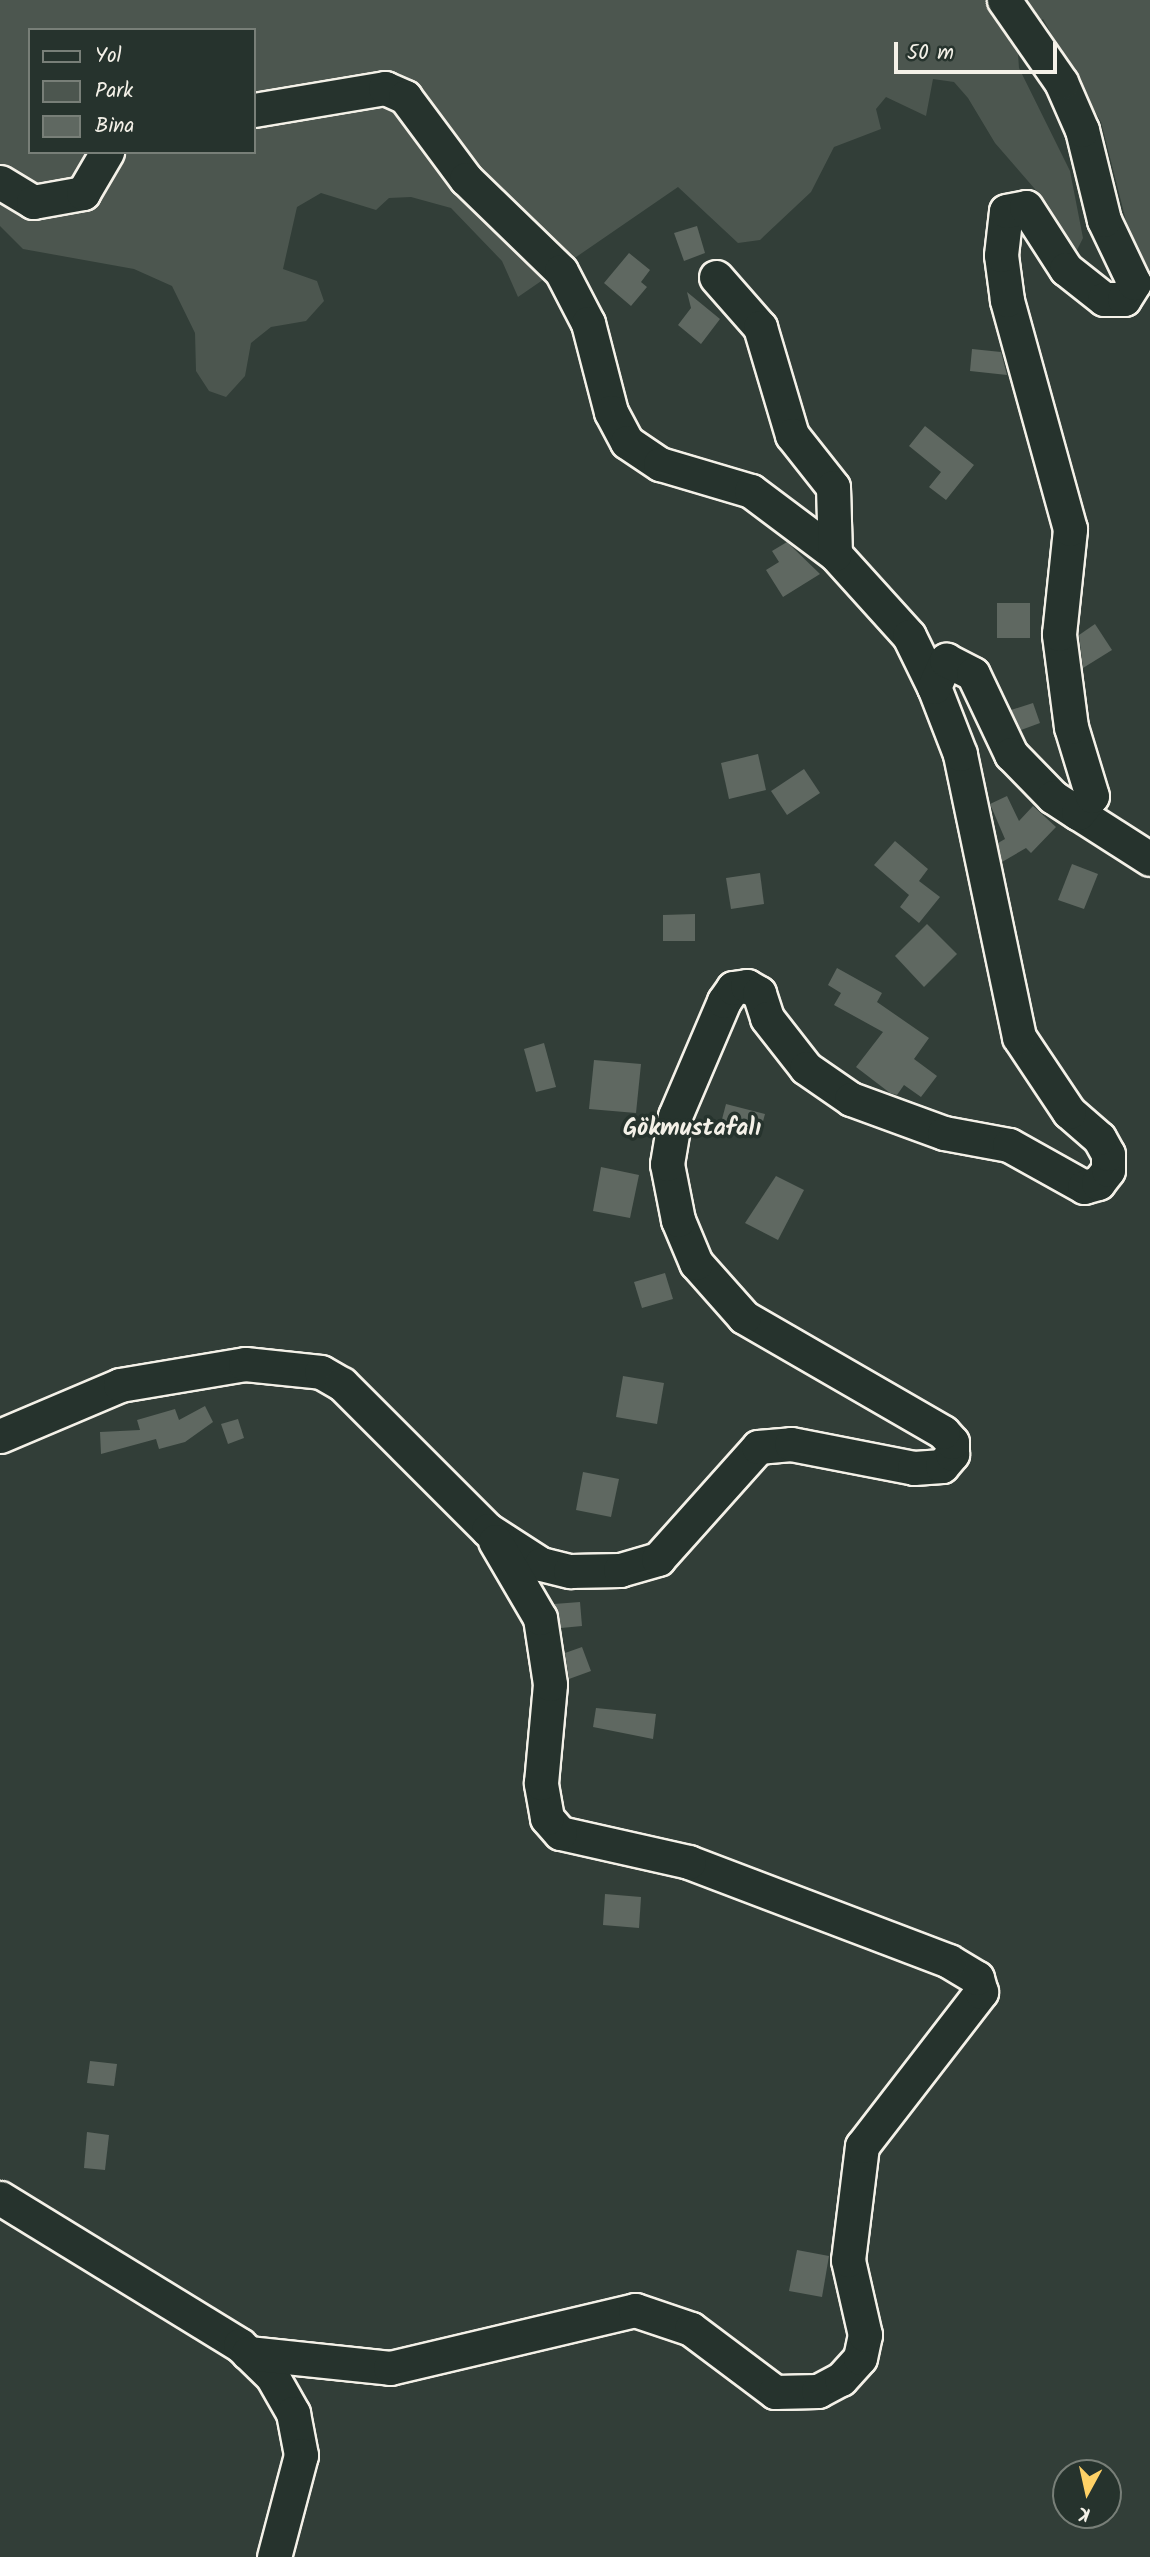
<!DOCTYPE html>
<html>
<head>
<meta charset="utf-8">
<style>
	body { margin:0 }
	#map { position:relative; width:1150px; height:2557px; overflow:hidden; background:#323e38; font-family:Kalam,sans-serif }
	div>[style] { position:absolute }
	[style*='--x'] { left:calc(var(--x)*1px); top:calc(var(--y)*1px); width:calc(var(--w)*1px); rotate:calc(var(--a)*1deg) }
	.green>* { inset:0; background:#4c564f }
	.building>* { inset:0; background:#5f6861 }
	.roads { filter:drop-shadow(2px 0 #f4f1e8) drop-shadow(-2px 0 #f4f1e8) drop-shadow(0 2px #f4f1e8) drop-shadow(0 -2px #f4f1e8) }
	.minor>* { height:33px; margin:-16.5px; padding:0 16.5px; transform-origin:16.5px; border-radius:16.5px; background:#26332d }
	span { translate:-50% -50%; white-space:nowrap; text-align:center; line-height:1.15; -webkit-text-stroke:7px #26332d; paint-order:stroke }
	.quarter-label { font-size:24px; color:#f4f1e8; font-weight:700 }
	.legend { position:absolute; left:28px; top:28px; width:228px; height:126px; box-sizing:border-box; background:#26332d; border:2px solid #787f78; margin:0; padding:9px 12px; list-style:none; font-size:21px; color:#f4f1e8 }
	.legend li { display:flex; align-items:center; gap:14px; height:35px }
	.legend b { width:35px; border:2px solid #787f78 }
	.north { position:absolute; left:1052px; top:2459px; width:70px; height:70px; box-sizing:border-box; background:#26332d; border:2px solid #787f78; border-radius:50%; rotate:188deg; font-size:19px; font-weight:700; line-height:28px; text-align:center; color:#f4f1e8 }
	.north::after { content:''; display:block; margin:auto; width:24px; height:32px; background:#ffd166; clip-path:polygon(50% 0,100% 100%,50% 72%,0 100%) }
	.scale { position:absolute; left:894px; top:42px; width:163px; height:32px; box-sizing:border-box; border:4px solid #f4f1e8; border-top:0; padding-left:9px; font-size:21px; line-height:24px; white-space:nowrap; color:#f4f1e8; -webkit-text-stroke:5px #26332d; paint-order:stroke }
</style>
</head>
<body>
<div id="map">
	<div class="green">
		<i style="clip-path:polygon(evenodd,0 0,1150px 0,1150px 272px,1127px 225px,1101px 122px,1043px 19px,1017px 39px,1019px 68px,1070px 171px,1083px 238px,1076px 252px,1047px 203px,995px 143px,968px 98px,954px 82px,933px 79px,926px 116px,886px 97px,876px 109px,881px 129px,834px 147px,811px 192px,760px 240px,738px 243px,678px 187px,518px 297px,502px 261px,451px 208px,411px 197px,389px 198px,376px 210px,321px 193px,297px 207px,283px 269px,317px 281px,324px 301px,306px 321px,271px 327px,251px 343px,245px 376px,226px 397px,209px 391px,196px 371px,195px 333px,172px 286px,134px 269px,23px 249px,0 226px,0 0,30px 30px,254px 30px,254px 152px,30px 152px,30px 30px)"></i>
	</div>
	<div class="building">
		<i style="clip-path:polygon(697px 226px,705px 253px,684px 261px,674px 233px)"></i>
		<i style="clip-path:polygon(629px 253px,650px 270px,641px 282px,647px 287px,631px 306px,604px 283px)"></i>
		<i style="clip-path:polygon(687px 292px,720px 319px,701px 344px,678px 325px,691px 308px)"></i>
		<i style="clip-path:polygon(972px 349px,1001px 352px,1007px 375px,970px 371px)"></i>
		<i style="clip-path:polygon(925px 426px,974px 465px,946px 500px,929px 487px,941px 472px,909px 446px)"></i>
		<i style="clip-path:polygon(787px 542px,820px 574px,783px 597px,766px 570px,779px 562px,772px 551px)"></i>
		<i style="clip-path:polygon(997px 603px,1030px 603px,1030px 638px,997px 638px)"></i>
		<i style="clip-path:polygon(1095px 624px,1112px 650px,1083px 668px,1079px 635px)"></i>
		<i style="clip-path:polygon(1033px 703px,1040px 723px,1021px 730px,1011px 710px)"></i>
		<i style="clip-path:polygon(758px 754px,766px 790px,729px 799px,721px 763px)"></i>
		<i style="clip-path:polygon(804px 769px,820px 793px,787px 815px,771px 791px)"></i>
		<i style="clip-path:polygon(1007px 796px,1019px 821px,1033px 806px,1056px 827px,1031px 853px,1026px 848px,1002px 862px,998px 843px,1005px 839px,990px 804px)"></i>
		<i style="clip-path:polygon(895px 841px,928px 869px,919px 881px,940px 897px,919px 923px,900px 907px,909px 895px,874px 865px)"></i>
		<i style="clip-path:polygon(1072px 864px,1098px 874px,1084px 909px,1058px 900px)"></i>
		<i style="clip-path:polygon(760px 873px,764px 904px,731px 909px,726px 878px)"></i>
		<i style="clip-path:polygon(695px 914px,695px 941px,663px 941px,663px 915px)"></i>
		<i style="clip-path:polygon(927px 924px,957px 954px,924px 987px,895px 956px)"></i>
		<i style="clip-path:polygon(837px 968px,882px 993px,877px 1002px,929px 1038px,914px 1059px,937px 1076px,921px 1097px,904px 1085px,897px 1095px,890px 1093px,856px 1067px,883px 1032px,834px 1005px,841px 993px,828px 985px)"></i>
		<i style="clip-path:polygon(544px 1043px,556px 1087px,536px 1092px,524px 1049px)"></i>
		<i style="clip-path:polygon(594px 1060px,641px 1064px,636px 1113px,589px 1109px)"></i>
		<i style="clip-path:polygon(726px 1104px,765px 1114px,759px 1136px,720px 1127px)"></i>
		<i style="clip-path:polygon(601px 1167px,639px 1175px,630px 1218px,593px 1211px)"></i>
		<i style="clip-path:polygon(776px 1176px,804px 1190px,778px 1240px,745px 1223px)"></i>
		<i style="clip-path:polygon(665px 1273px,673px 1299px,642px 1308px,634px 1282px)"></i>
		<i style="clip-path:polygon(623px 1376px,664px 1383px,657px 1424px,616px 1417px)"></i>
		<i style="clip-path:polygon(205px 1406px,213px 1422px,185px 1442px,159px 1449px,156px 1439px,101px 1454px,100px 1432px,140px 1430px,137px 1420px,175px 1409px,179px 1420px)"></i>
		<i style="clip-path:polygon(238px 1419px,244px 1438px,228px 1444px,221px 1424px)"></i>
		<i style="clip-path:polygon(583px 1472px,619px 1479px,611px 1517px,576px 1510px)"></i>
		<i style="clip-path:polygon(580px 1602px,582px 1626px,561px 1628px,554px 1604px)"></i>
		<i style="clip-path:polygon(582px 1647px,591px 1671px,569px 1679px,565px 1653px)"></i>
		<i style="clip-path:polygon(596px 1708px,656px 1714px,653px 1739px,593px 1727px)"></i>
		<i style="clip-path:polygon(605px 1894px,641px 1897px,639px 1928px,603px 1925px)"></i>
		<i style="clip-path:polygon(90px 2061px,117px 2064px,114px 2086px,87px 2083px)"></i>
		<i style="clip-path:polygon(87px 2132px,109px 2135px,105px 2170px,84px 2168px)"></i>
		<i style="clip-path:polygon(797px 2250px,829px 2256px,822px 2297px,789px 2291px)"></i>
	</div>
	<div class="roads">
		<div class="minor">
			<i style="--x:254;--y:110;--w:133;--a:-9.5"></i>
			<i style="--x:385;--y:88;--w:22;--a:24"></i>
			<i style="--x:405;--y:97;--w:102;--a:53.4"></i>
			<i style="--x:466;--y:179;--w:132;--a:44.1"></i>
			<i style="--x:561;--y:271;--w:59;--a:62.6"></i>
			<i style="--x:588;--y:323;--w:92;--a:75.5"></i>
			<i style="--x:611;--y:412;--w:34;--a:62"></i>
			<i style="--x:627;--y:442;--w:40;--a:34"></i>
			<i style="--x:660;--y:464;--w:95;--a:16.5"></i>
			<i style="--x:751;--y:491;--w:105;--a:36.9"></i>
			<i style="--x:835;--y:554;--w:110;--a:47.9"></i>
			<i style="--x:909;--y:636;--w:57;--a:63.9"></i>
			<i style="--x:0;--y:182;--w:39;--a:31"></i>
			<i style="--x:33;--y:202;--w:51;--a:-10.2"></i>
			<i style="--x:83;--y:193;--w:48;--a:-59.7"></i>
			<i style="--x:716;--y:277;--w:67;--a:48.7"></i>
			<i style="--x:760;--y:327;--w:113;--a:73.5"></i>
			<i style="--x:792;--y:435;--w:66;--a:51.7"></i>
			<i style="--x:833;--y:487;--w:67;--a:88.3"></i>
			<i style="--x:1078;--y:813;--w:85;--a:32.6"></i>
			<i style="--x:0;--y:1436;--w:130;--a:-23"></i>
			<i style="--x:120;--y:1385;--w:127;--a:-9.5"></i>
			<i style="--x:245;--y:1364;--w:76;--a:6"></i>
			<i style="--x:321;--y:1372;--w:24;--a:30"></i>
			<i style="--x:342;--y:1384;--w:206;--a:45"></i>
			<i style="--x:488;--y:1530;--w:63;--a:32.7"></i>
			<i style="--x:541;--y:1564;--w:30;--a:14"></i>
			<i style="--x:570;--y:1571;--w:50;--a:-1.1"></i>
			<i style="--x:620;--y:1570;--w:40;--a:-16"></i>
			<i style="--x:658;--y:1559;--w:150;--a:-48.2"></i>
			<i style="--x:758;--y:1447;--w:33;--a:-5"></i>
			<i style="--x:791;--y:1444;--w:125;--a:11"></i>
			<i style="--x:914;--y:1468;--w:28;--a:-4"></i>
			<i style="--x:942;--y:1466;--w:16;--a:-50"></i>
			<i style="--x:952;--y:1454;--w:12;--a:-90"></i>
			<i style="--x:952;--y:1442;--w:13;--a:-132"></i>
			<i style="--x:943;--y:1432;--w:230;--a:-150"></i>
			<i style="--x:744;--y:1317;--w:72;--a:-131.6"></i>
			<i style="--x:696;--y:1263;--w:47;--a:-112.7"></i>
			<i style="--x:678;--y:1220;--w:57;--a:-101.1"></i>
			<i style="--x:667;--y:1164;--w:49;--a:-80.5"></i>
			<i style="--x:675;--y:1116;--w:125;--a:-66.9"></i>
			<i style="--x:724;--y:1001;--w:16;--a:-55"></i>
			<i style="--x:733;--y:988;--w:14;--a:-8"></i>
			<i style="--x:747;--y:986;--w:14;--a:30"></i>
			<i style="--x:759;--y:993;--w:26;--a:72"></i>
			<i style="--x:767;--y:1018;--w:63;--a:52"></i>
			<i style="--x:806;--y:1068;--w:55;--a:34.6"></i>
			<i style="--x:851;--y:1099;--w:99;--a:20.1"></i>
			<i style="--x:944;--y:1133;--w:66;--a:10.5"></i>
			<i style="--x:1009;--y:1145;--w:86;--a:29.2"></i>
			<i style="--x:1084;--y:1187;--w:15;--a:-16"></i>
			<i style="--x:1098;--y:1183;--w:16;--a:-52"></i>
			<i style="--x:1108;--y:1170;--w:16;--a:-90"></i>
			<i style="--x:1108;--y:1154;--w:18;--a:-119"></i>
			<i style="--x:1099;--y:1138;--w:40;--a:-139"></i>
			<i style="--x:1069;--y:1112;--w:90;--a:-123.7"></i>
			<i style="--x:1019;--y:1037;--w:289;--a:-101.8"></i>
			<i style="--x:960;--y:754;--w:72;--a:-111.2"></i>
			<i style="--x:934;--y:687;--w:30;--a:-66"></i>
			<i style="--x:946;--y:660;--w:30;--a:27"></i>
			<i style="--x:973;--y:674;--w:89;--a:64.6"></i>
			<i style="--x:1011;--y:754;--w:60;--a:45.7"></i>
			<i style="--x:1053;--y:797;--w:30;--a:33"></i>
			<i style="--x:1078;--y:813;--w:22;--a:-51"></i>
			<i style="--x:1092;--y:796;--w:72;--a:-106.9"></i>
			<i style="--x:1071;--y:727;--w:94;--a:-97.4"></i>
			<i style="--x:1059;--y:634;--w:106;--a:-84"></i>
			<i style="--x:1070;--y:529;--w:238;--a:-105.4"></i>
			<i style="--x:1007;--y:300;--w:45;--a:-97.6"></i>
			<i style="--x:1001;--y:255;--w:44;--a:-83.5"></i>
			<i style="--x:1006;--y:211;--w:20;--a:-11"></i>
			<i style="--x:1026;--y:207;--w:74;--a:57.2"></i>
			<i style="--x:1066;--y:269;--w:48;--a:38.3"></i>
			<i style="--x:1104;--y:299;--w:20;--a:0"></i>
			<i style="--x:1124;--y:299;--w:19;--a:-58"></i>
			<i style="--x:1134;--y:283;--w:70;--a:-115.5"></i>
			<i style="--x:1104;--y:220;--w:93;--a:-103.7"></i>
			<i style="--x:1082;--y:130;--w:52;--a:-113.6"></i>
			<i style="--x:1061;--y:82;--w:100;--a:-124.8"></i>
			<i style="--x:0;--y:2198;--w:281;--a:31.5"></i>
			<i style="--x:240;--y:2345;--w:45;--a:44.1"></i>
			<i style="--x:272;--y:2376;--w:43;--a:60.4"></i>
			<i style="--x:293;--y:2413;--w:43;--a:79.2"></i>
			<i style="--x:301;--y:2455;--w:106;--a:104.8"></i>
			<i style="--x:248;--y:2353;--w:143;--a:6"></i>
			<i style="--x:390;--y:2368;--w:252;--a:-13.3"></i>
			<i style="--x:635;--y:2310;--w:59;--a:18.7"></i>
			<i style="--x:691;--y:2329;--w:105;--a:36.9"></i>
			<i style="--x:775;--y:2392;--w:43;--a:-1.3"></i>
			<i style="--x:818;--y:2391;--w:26;--a:-28"></i>
			<i style="--x:841;--y:2379;--w:28;--a:-48"></i>
			<i style="--x:860;--y:2358;--w:24;--a:-78"></i>
			<i style="--x:865;--y:2335;--w:77;--a:-102.8"></i>
			<i style="--x:848;--y:2260;--w:115;--a:-83"></i>
			<i style="--x:862;--y:2146;--w:195;--a:-52.3"></i>
			<i style="--x:981;--y:1992;--w:15;--a:-106"></i>
			<i style="--x:977;--y:1978;--w:33;--a:-149"></i>
			<i style="--x:949;--y:1961;--w:278;--a:-159.2"></i>
			<i style="--x:689;--y:1862;--w:132;--a:-167.3"></i>
			<i style="--x:560;--y:1833;--w:20;--a:-131"></i>
			<i style="--x:547;--y:1818;--w:36;--a:-100"></i>
			<i style="--x:541;--y:1783;--w:99;--a:-84.8"></i>
			<i style="--x:550;--y:1684;--w:67;--a:-98.6"></i>
			<i style="--x:540;--y:1618;--w:89;--a:-120.3"></i>
		</div>
	</div>
	<div class="quarter-label">
		<span style="left:692px;top:1129px">Gökmustafalı</span>
	</div>
	<ul class="legend">
	<li><b style="height:9px;background:#26332d"></b>Yol</li>
	<li><b style="height:19px;background:#4c564f"></b>Park</li>
	<li><b style="height:19px;background:#5f6861"></b>Bina</li>
	</ul>
	<div class="north">K</div>
	<div class="scale">50 m</div>
</div>
</body>
</html>
